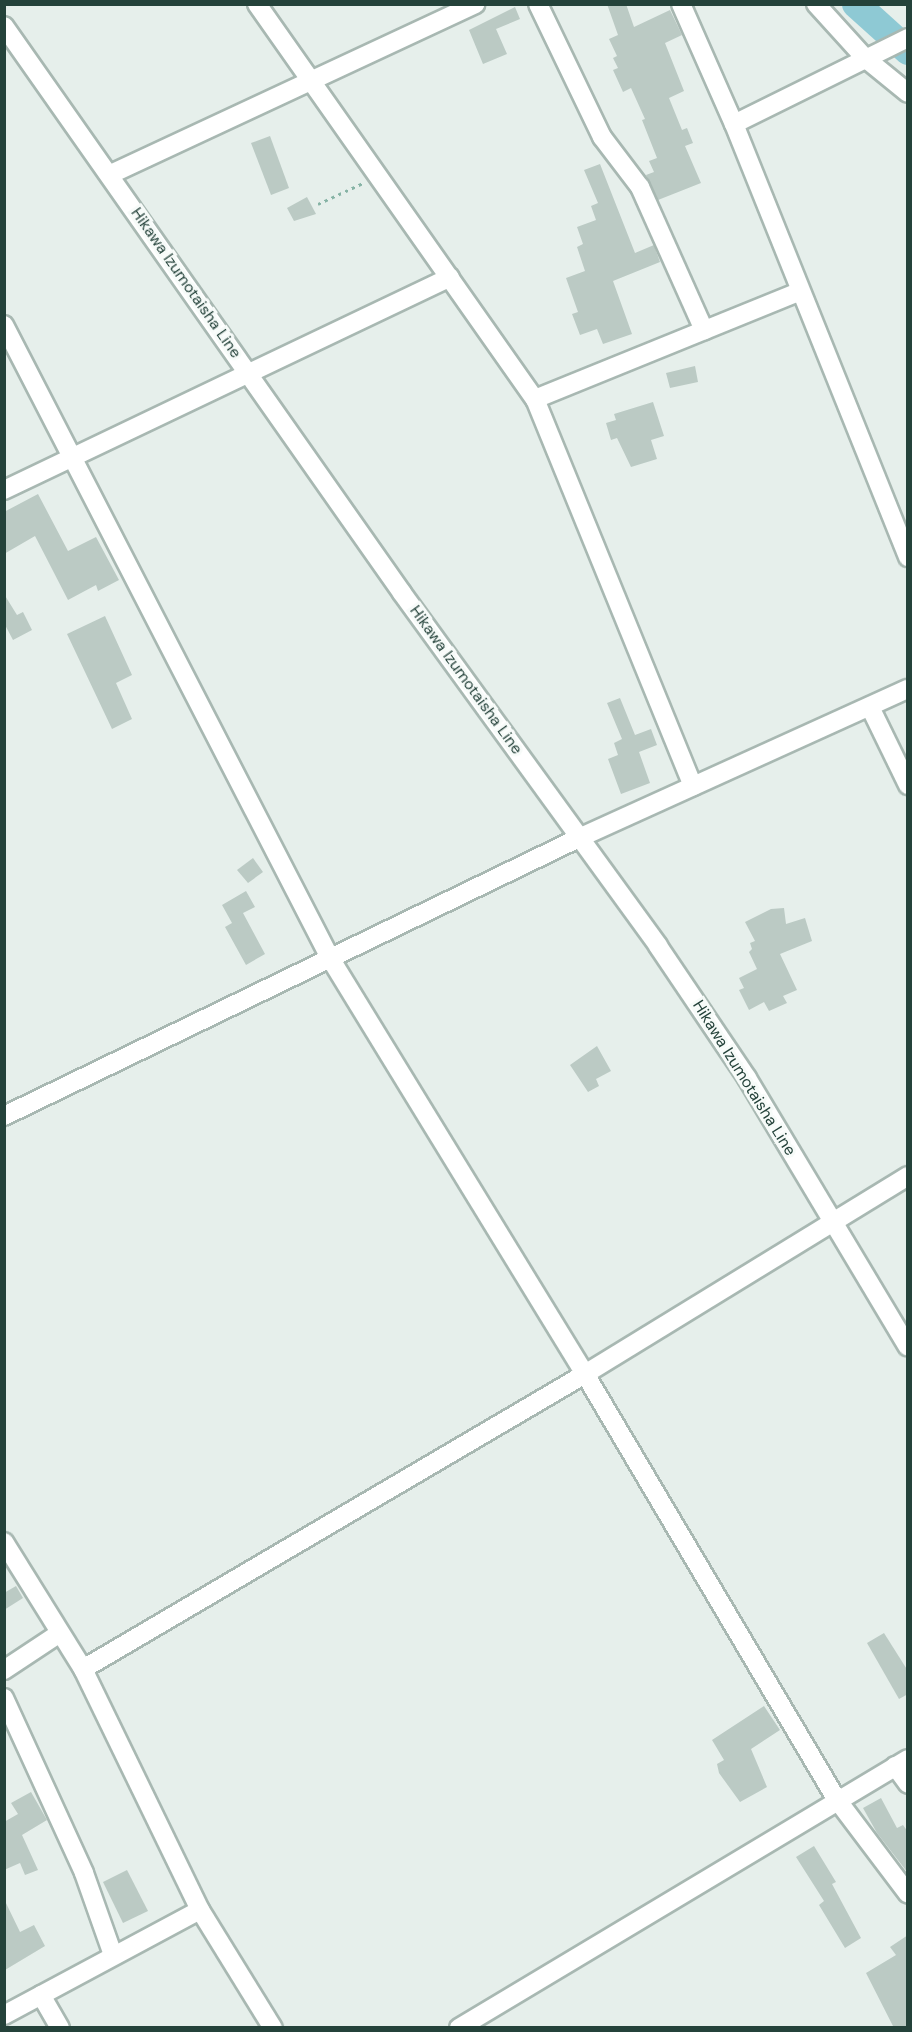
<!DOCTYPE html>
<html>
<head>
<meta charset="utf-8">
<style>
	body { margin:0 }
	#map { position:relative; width:912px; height:2032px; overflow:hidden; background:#e6efeb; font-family:"DM Sans",sans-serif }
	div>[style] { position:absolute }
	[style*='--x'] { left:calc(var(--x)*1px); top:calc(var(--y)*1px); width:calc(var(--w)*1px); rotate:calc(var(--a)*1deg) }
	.river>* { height:28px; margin:-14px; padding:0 14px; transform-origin:14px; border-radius:14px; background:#8ec9d4 }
	.building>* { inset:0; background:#bbcac4 }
	.path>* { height:3px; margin-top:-1.5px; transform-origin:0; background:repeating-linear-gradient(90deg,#86b3a5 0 3px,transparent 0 7.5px) }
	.roads { filter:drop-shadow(2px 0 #a8b8b2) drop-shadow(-2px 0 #a8b8b2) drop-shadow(0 2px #a8b8b2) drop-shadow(0 -2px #a8b8b2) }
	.street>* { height:18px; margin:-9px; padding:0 9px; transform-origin:9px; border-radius:9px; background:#fff }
	.secondary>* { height:18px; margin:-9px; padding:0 9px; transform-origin:9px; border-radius:9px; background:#fff }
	span { translate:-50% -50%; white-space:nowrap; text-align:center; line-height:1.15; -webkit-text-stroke:6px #f7fbf9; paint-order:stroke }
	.street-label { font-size:16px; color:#24423a }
	.frame { position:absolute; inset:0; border:6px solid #24423a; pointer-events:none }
</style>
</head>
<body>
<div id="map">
	<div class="river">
		<i style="--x:856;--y:4;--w:70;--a:42.1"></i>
	</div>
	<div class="building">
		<i style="clip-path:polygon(607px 4px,626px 4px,634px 27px,670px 10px,682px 35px,665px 43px,684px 91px,669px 98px,682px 130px,687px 128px,693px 143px,685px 146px,701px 183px,658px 200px,646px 175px,654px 172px,649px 161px,657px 158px,642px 120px,645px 119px,631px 88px,623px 92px,613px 70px,618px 68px,613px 58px,617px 56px,609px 39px,618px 35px)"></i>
		<i style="clip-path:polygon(515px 7px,520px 19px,496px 29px,507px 54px,483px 64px,469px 30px)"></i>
		<i style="clip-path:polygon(270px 136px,289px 188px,271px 195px,251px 143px)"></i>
		<i style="clip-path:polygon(600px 164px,635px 253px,654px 245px,660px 262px,613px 281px,632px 334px,603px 344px,597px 329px,580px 335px,572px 314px,578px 312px,566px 278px,585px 271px,577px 247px,583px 244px,577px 227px,596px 220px,591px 206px,598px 203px,584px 170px)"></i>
		<i style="clip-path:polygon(307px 197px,316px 214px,294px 221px,287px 208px)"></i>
		<i style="clip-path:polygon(695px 366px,698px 382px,670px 388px,666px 373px)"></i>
		<i style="clip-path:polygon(653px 402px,664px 436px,651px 440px,657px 459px,631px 467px,617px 438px,611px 440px,606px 423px,616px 420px,614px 414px)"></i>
		<i style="clip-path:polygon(38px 494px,68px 551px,96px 537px,119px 580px,98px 591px,96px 585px,68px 600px,35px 536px,4px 554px,4px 512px)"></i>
		<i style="clip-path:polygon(4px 594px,17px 615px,23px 612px,32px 630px,13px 640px,4px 623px)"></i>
		<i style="clip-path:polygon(105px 616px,132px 675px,116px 683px,132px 719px,112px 729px,67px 634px)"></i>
		<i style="clip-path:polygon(620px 698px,635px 735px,651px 729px,657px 745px,639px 752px,650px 783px,621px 794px,608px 759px,618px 755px,614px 743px,622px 739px,607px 703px)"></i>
		<i style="clip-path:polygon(253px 858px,263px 872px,248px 883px,237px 870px)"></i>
		<i style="clip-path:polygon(246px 891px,255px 907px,243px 913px,265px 954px,246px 965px,225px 927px,232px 923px,222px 905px)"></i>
		<i style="clip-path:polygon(784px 908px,786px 924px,805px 918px,812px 941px,780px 954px,797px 990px,783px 996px,787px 1003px,769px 1011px,764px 1002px,749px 1010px,739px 990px,744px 988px,739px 978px,757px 969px,749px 952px,752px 949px,750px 943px,755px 941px,745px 922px,771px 909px)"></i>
		<i style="clip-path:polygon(597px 1046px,611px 1071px,596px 1079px,599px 1086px,588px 1092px,570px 1065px)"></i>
		<i style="clip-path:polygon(16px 1586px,23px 1598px,4px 1610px,4px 1593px)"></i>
		<i style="clip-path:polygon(884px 1633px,908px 1671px,908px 1694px,899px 1699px,867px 1643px)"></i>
		<i style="clip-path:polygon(764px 1706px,780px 1730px,751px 1749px,767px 1787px,740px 1802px,719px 1773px,717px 1764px,724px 1760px,712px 1740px)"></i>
		<i style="clip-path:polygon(31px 1792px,47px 1820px,22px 1835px,38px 1870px,25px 1875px,20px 1863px,4px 1870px,4px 1822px,18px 1814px,11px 1803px)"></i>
		<i style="clip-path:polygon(881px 1798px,897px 1828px,903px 1825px,908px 1832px,908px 1873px,877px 1833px,863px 1808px)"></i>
		<i style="clip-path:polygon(814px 1846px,836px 1882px,832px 1884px,861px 1938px,845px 1948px,819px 1905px,824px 1901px,796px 1857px)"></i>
		<i style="clip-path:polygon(127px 1870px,148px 1911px,123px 1923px,103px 1882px)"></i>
		<i style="clip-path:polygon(5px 1901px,20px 1932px,34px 1925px,45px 1946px,5px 1970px)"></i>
		<i style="clip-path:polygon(908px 1935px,908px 2028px,894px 2028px,866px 1973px,896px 1955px,890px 1947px)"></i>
	</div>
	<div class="path">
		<i style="--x:318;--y:204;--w:50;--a:-25"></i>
	</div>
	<div class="roads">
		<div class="street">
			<i style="--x:257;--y:4;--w:483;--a:54.9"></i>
			<i style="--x:535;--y:399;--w:418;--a:67.8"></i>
			<i style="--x:538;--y:4;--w:148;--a:64.3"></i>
			<i style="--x:602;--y:137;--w:63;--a:52.8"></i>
			<i style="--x:640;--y:187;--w:157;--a:65.9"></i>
			<i style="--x:681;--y:4;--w:131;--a:66.2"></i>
			<i style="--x:734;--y:124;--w:467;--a:68.1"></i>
			<i style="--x:816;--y:4;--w:73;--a:47.8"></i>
			<i style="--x:865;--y:58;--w:55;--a:39.1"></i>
			<i style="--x:734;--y:124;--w:194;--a:-26.3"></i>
			<i style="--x:111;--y:174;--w:402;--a:-25"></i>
			<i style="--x:4;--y:325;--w:712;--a:62.75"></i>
			<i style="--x:330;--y:958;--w:488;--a:58.5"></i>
			<i style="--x:585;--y:1374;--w:496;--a:59.4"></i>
			<i style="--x:838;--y:1801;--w:116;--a:53"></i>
			<i style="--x:535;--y:399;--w:284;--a:-22.1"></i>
			<i style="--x:4;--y:490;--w:494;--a:-25.5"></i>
			<i style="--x:870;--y:707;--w:87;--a:64"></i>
			<i style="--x:4;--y:1542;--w:150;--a:58.1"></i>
			<i style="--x:83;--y:1669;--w:268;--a:64.1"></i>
			<i style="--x:200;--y:1910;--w:139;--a:58.3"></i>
			<i style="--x:83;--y:1669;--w:582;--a:-30.44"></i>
			<i style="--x:585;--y:1374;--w:379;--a:-31.5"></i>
			<i style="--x:4;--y:1670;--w:67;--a:-33.5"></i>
			<i style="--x:4;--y:1698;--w:192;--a:65.4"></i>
			<i style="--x:84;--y:1873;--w:87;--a:70.5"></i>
			<i style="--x:895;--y:1766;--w:22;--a:54"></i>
			<i style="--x:41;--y:1995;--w:38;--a:60"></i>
			<i style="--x:4;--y:2015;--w:222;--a:-28.2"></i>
		</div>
		<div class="secondary">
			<i style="--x:4;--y:26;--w:693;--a:54.93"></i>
			<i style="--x:402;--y:593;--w:436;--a:54"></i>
			<i style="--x:658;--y:946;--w:159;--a:56"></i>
			<i style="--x:747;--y:1078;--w:313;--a:59.1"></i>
			<i style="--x:4;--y:1116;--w:641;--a:-25.81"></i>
			<i style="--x:581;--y:837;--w:359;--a:-24.4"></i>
			<i style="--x:459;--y:2028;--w:523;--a:-30.93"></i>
		</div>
	</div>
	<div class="street-label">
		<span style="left:186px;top:283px;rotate:55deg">Hikawa Izumotaisha Line</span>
		<span style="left:466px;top:680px;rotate:54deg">Hikawa Izumotaisha Line</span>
		<span style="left:744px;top:1078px;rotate:58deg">Hikawa Izumotaisha Line</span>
	</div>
	<div class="frame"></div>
</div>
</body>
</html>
